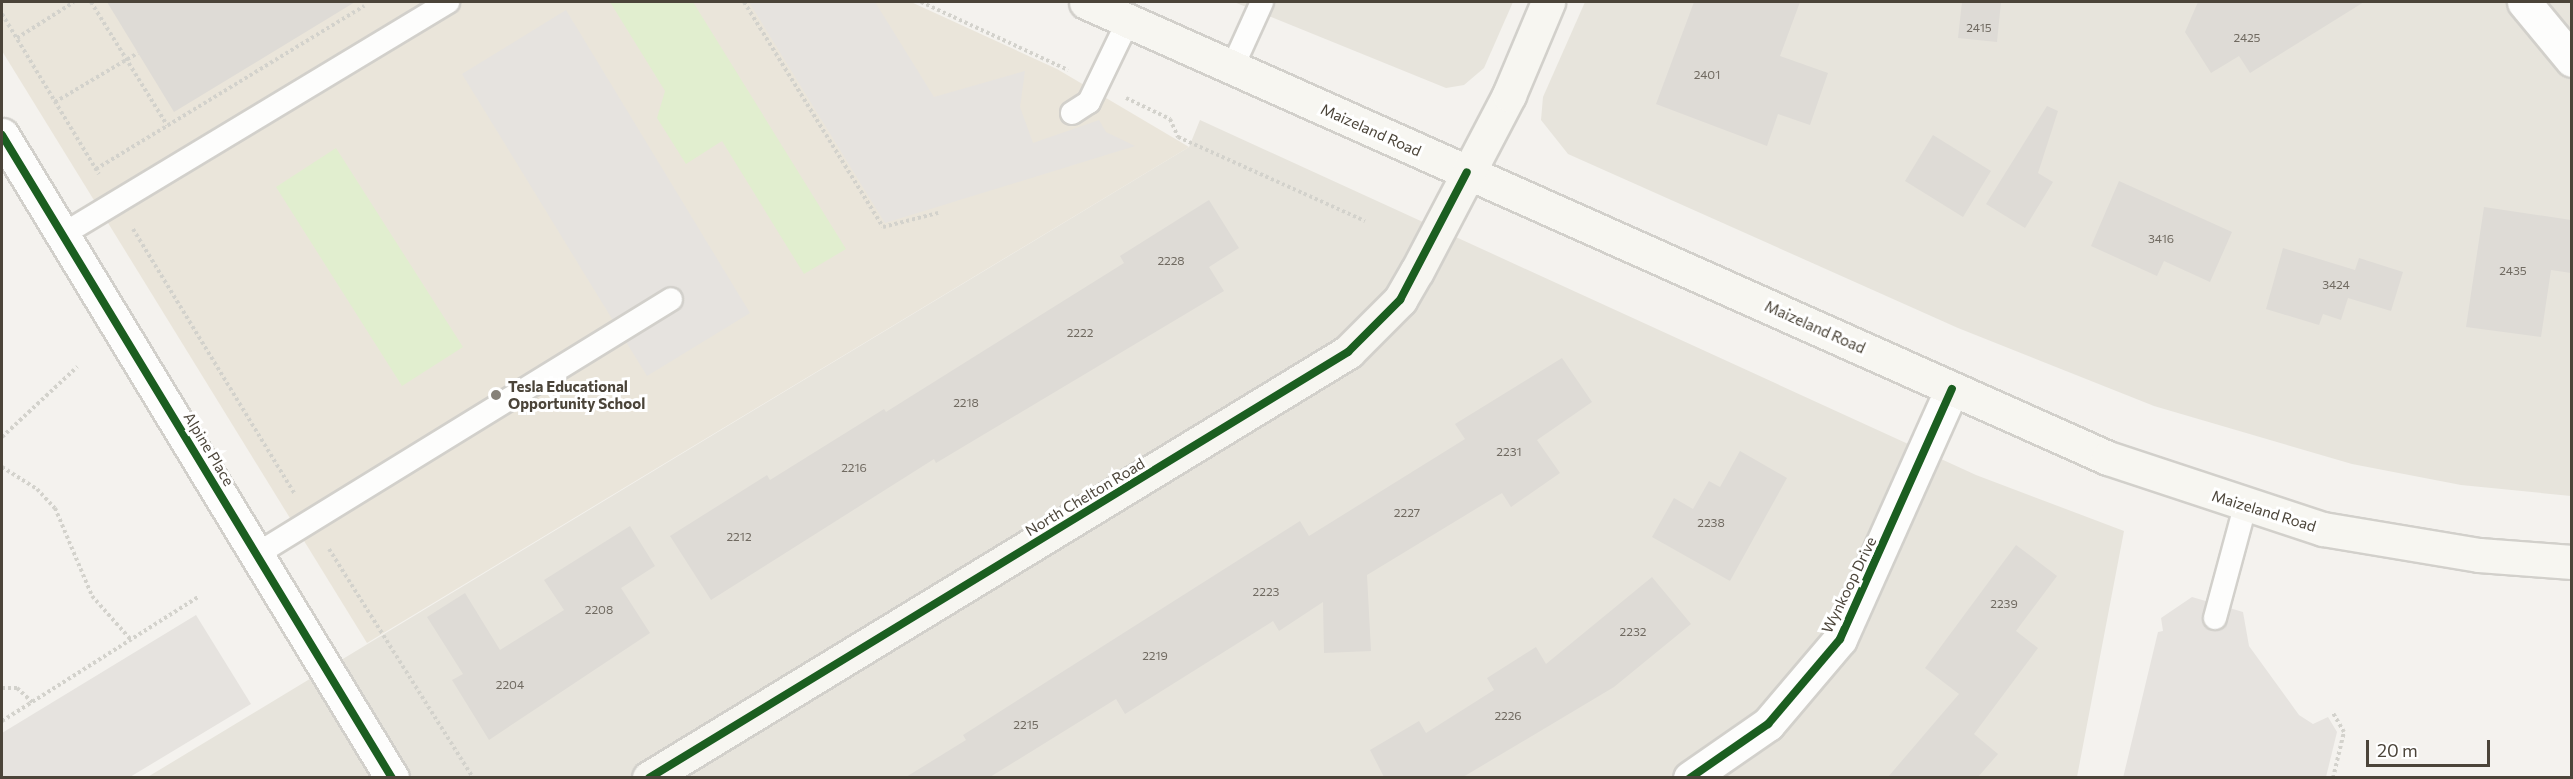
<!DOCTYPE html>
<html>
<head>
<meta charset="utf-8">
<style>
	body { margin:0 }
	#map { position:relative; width:2573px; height:779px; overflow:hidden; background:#f4f2ee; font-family:Commissioner,sans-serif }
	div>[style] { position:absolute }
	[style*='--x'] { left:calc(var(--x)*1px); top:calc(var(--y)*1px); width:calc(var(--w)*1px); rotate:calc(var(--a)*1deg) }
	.residential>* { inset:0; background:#e7e4dc }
	.education>* { inset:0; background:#eae5da }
	.green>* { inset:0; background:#e1eecf }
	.parking>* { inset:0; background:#e6e3df }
	.building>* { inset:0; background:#dedbd6 }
	.path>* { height:4px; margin-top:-2px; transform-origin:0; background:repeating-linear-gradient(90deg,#d3d2cc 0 3px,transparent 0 6px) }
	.roads { filter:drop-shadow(2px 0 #d2d0cb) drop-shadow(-2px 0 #d2d0cb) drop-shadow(0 2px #d2d0cb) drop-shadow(0 -2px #d2d0cb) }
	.lane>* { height:22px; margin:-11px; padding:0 11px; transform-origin:11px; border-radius:11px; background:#fdfdfc }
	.street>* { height:33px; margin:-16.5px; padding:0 16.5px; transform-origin:16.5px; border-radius:16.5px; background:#fdfdfc }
	.secondary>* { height:33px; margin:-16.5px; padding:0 16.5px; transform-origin:16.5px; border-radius:16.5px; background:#f7f6f1 }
	.cycleway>* { height:8px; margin:-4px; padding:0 4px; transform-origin:4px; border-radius:4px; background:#1b5e20 }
	.dots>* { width:16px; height:16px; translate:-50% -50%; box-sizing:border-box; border:3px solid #fff; border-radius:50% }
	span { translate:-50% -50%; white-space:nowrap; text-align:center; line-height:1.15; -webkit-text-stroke:6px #fff; paint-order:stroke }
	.number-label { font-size:12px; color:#706a61 }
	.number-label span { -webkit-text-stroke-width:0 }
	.street-label { font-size:15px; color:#4b4439 }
	.poi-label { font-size:15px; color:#4b4439; font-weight:700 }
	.left { translate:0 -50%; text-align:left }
	.frame { position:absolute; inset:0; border:3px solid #4b4439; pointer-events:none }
	.scale { position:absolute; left:2366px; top:740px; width:124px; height:27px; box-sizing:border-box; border:3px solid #4b4439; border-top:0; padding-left:8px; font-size:18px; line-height:21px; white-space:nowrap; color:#4b4439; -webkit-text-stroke:4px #fff; paint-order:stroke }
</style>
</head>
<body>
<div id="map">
	<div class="residential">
		<i style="clip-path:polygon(1234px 2px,1513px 2px,1484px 68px,1464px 85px,1446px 88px)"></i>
		<i style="clip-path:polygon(1585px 2px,2571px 2px,2571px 496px,2461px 485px,2352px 464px,2154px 406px,1958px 328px,1568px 154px,1541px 120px,1543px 97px)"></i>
		<i style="clip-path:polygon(1200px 120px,1976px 475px,2124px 531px,2077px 777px,146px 778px,1189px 147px)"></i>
	</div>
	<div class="education">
		<i style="clip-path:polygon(2px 2px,911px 2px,1057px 69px,1189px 147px,367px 643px,2px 51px)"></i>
	</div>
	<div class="green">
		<i style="clip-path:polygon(610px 2px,693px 2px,846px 249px,804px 274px,722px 141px,686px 164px,657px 118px,665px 91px)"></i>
		<i style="clip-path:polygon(336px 148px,463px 347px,402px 386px,276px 187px)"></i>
	</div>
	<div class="parking">
		<i style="clip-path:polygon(749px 2px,875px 2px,934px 97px,1025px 71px,1020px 107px,1033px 143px,1099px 120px,1106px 132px,1135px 146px,885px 223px)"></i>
		<i style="clip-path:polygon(566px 10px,750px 313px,647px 376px,462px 74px)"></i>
		<i style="clip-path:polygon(2192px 597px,2243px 612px,2249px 646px,2299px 715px,2313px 724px,2328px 717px,2337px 732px,2326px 777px,2123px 778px,2158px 632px,2163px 631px,2161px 618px)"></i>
		<i style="clip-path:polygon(196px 615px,251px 704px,130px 777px,2px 777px,2px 733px)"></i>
	</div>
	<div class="building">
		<i style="clip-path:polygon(107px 2px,355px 2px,174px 112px)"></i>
		<i style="clip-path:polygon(1694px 2px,1800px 2px,1780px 56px,1828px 73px,1810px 125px,1778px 114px,1767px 146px,1656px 104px)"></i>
		<i style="clip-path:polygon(1962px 2px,2001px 2px,1997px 42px,1958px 38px)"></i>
		<i style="clip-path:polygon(2198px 2px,2364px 2px,2250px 73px,2239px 56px,2211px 73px,2185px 32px)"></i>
		<i style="clip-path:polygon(2047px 106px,2058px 111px,2038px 173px,2053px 182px,2025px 228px,1986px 204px)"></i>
		<i style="clip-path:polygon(1933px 135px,1991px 171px,1963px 217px,1905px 181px)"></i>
		<i style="clip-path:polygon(2119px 181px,2232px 232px,2210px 282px,2164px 261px,2157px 276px,2091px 246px)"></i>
		<i style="clip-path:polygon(1209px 200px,1239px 248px,1209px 267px,1224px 291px,936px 463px,934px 459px,711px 600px,670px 536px,767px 475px,770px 480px,884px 409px,886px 412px,1124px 263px,1120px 256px)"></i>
		<i style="clip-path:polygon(2484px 207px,2571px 220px,2571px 273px,2551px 270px,2541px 337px,2466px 327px)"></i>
		<i style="clip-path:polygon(2283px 248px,2355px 270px,2359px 258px,2403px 272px,2391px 311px,2348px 298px,2341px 320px,2323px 314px,2319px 325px,2266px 309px)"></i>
		<i style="clip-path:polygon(1562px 358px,1592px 402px,1537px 440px,1560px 473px,1511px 507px,1502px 493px,1367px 575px,1371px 651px,1324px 653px,1323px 602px,1279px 631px,1273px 621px,1125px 714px,1116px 699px,990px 777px,906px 777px,966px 740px,963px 735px,1300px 521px,1309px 536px,1465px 439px,1455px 424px)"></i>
		<i style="clip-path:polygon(1740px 451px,1787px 478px,1730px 581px,1652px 537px,1674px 498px,1693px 509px,1709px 481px,1720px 487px)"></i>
		<i style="clip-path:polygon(630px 526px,655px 566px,621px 588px,650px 633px,489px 740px,452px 680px,463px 674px,427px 617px,465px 593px,500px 650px,564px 610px,544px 580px)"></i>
		<i style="clip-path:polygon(2016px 545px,2057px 576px,2016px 631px,2038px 648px,1974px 734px,1998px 754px,1978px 777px,1888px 777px,1959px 694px,1925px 668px)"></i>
		<i style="clip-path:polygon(1652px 577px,1691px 624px,1614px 687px,1463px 777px,1384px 777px,1370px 750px,1419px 721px,1426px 733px,1494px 690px,1487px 678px,1536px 647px,1546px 664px)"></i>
	</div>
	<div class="path">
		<i style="--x:91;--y:2;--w:145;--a:58.3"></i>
		<i style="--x:744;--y:2;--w:264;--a:58.3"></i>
		<i style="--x:883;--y:227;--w:57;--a:-14.3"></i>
		<i style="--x:921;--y:2;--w:162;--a:24.8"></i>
		<i style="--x:2;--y:14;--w:187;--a:58.8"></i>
		<i style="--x:17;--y:38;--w:67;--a:-32.3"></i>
		<i style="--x:1126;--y:98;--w:49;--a:25.5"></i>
		<i style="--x:1170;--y:119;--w:20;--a:66"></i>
		<i style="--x:1178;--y:137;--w:205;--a:24.2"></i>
		<i style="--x:55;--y:102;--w:96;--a:-30.6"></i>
		<i style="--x:96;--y:169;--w:314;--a:-31.3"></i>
		<i style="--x:133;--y:229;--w:311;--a:58.6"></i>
		<i style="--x:2;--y:437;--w:103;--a:-43"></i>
		<i style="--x:2;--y:467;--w:41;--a:32.2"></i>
		<i style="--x:37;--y:489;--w:26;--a:47"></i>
		<i style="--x:55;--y:508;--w:95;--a:67.2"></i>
		<i style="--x:92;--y:596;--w:60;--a:48.4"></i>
		<i style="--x:329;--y:549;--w:271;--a:57.8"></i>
		<i style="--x:2;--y:688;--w:15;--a:0"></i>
		<i style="--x:17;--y:688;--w:21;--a:43"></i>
		<i style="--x:2;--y:721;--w:232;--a:-32.3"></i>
		<i style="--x:2333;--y:778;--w:47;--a:-76.6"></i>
		<i style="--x:2344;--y:732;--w:22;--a:-120"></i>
	</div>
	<div class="roads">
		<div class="lane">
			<i style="--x:1233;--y:66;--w:70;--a:-65.6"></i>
			<i style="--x:1072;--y:113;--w:20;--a:-33"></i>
			<i style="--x:1089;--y:102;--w:90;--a:-64.3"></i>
			<i style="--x:62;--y:235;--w:451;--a:-31.1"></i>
			<i style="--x:257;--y:554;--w:486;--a:-31.6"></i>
			<i style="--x:2215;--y:618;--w:115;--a:-74.9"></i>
		</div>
		<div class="street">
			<i style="--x:2524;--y:2;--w:75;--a:50.4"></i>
			<i style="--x:2;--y:135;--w:752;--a:58.76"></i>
			<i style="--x:1690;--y:778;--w:95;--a:-34.7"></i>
			<i style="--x:1768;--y:724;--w:111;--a:-49.7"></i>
			<i style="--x:1840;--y:639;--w:274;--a:-65.9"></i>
		</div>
		<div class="secondary">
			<i style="--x:1086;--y:2;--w:1119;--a:24.05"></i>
			<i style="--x:2108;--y:458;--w:226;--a:18.3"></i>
			<i style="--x:2323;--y:529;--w:158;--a:9.5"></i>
			<i style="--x:2479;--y:555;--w:93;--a:4.3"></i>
			<i style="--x:649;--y:778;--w:819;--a:-31.36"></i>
			<i style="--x:1348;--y:352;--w:74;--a:-45"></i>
			<i style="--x:1400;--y:300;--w:34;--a:-60"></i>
			<i style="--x:1417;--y:271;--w:199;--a:-62.4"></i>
			<i style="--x:1509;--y:95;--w:101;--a:-67.2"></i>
		</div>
	</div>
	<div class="cycleway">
		<i style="--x:2;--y:135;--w:752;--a:58.76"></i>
		<i style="--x:649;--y:778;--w:819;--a:-31.36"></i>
		<i style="--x:1348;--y:352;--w:74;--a:-45"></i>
		<i style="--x:1400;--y:300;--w:144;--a:-62.4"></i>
		<i style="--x:1690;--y:778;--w:95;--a:-34.7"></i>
		<i style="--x:1768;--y:724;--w:111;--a:-49.7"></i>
		<i style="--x:1840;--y:639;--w:274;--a:-65.9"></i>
	</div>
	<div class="dots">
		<i style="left:496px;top:395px;background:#868178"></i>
	</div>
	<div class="number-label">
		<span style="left:1979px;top:28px">2415</span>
		<span style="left:2247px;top:38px">2425</span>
		<span style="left:1707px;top:75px">2401</span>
		<span style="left:2161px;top:239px">3416</span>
		<span style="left:1171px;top:261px">2228</span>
		<span style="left:2513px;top:271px">2435</span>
		<span style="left:2336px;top:285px">3424</span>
		<span style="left:1080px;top:333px">2222</span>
		<span style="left:966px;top:403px">2218</span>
		<span style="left:1509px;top:452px">2231</span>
		<span style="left:854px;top:468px">2216</span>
		<span style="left:1407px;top:513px">2227</span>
		<span style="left:1711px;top:523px">2238</span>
		<span style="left:739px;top:537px">2212</span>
		<span style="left:1266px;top:592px">2223</span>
		<span style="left:2004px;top:604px">2239</span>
		<span style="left:599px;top:610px">2208</span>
		<span style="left:1633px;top:632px">2232</span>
		<span style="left:1155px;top:656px">2219</span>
		<span style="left:510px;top:685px">2204</span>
		<span style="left:1508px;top:716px">2226</span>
		<span style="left:1026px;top:725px">2215</span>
	</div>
	<div class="street-label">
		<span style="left:1371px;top:130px;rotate:24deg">Maizeland Road</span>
		<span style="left:1815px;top:327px;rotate:24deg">Maizeland Road</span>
		<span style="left:209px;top:449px;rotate:59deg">Alpine Place</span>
		<span style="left:1085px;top:497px;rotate:-31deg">North Chelton Road</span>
		<span style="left:2264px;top:511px;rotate:17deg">Maizeland Road</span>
		<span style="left:1849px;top:585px;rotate:-64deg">Wynkoop Drive</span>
	</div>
	<div class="poi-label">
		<span class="left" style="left:508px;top:395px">Tesla Educational<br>Opportunity School</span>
	</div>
	<div class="frame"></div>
	<div class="scale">20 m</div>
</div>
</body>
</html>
